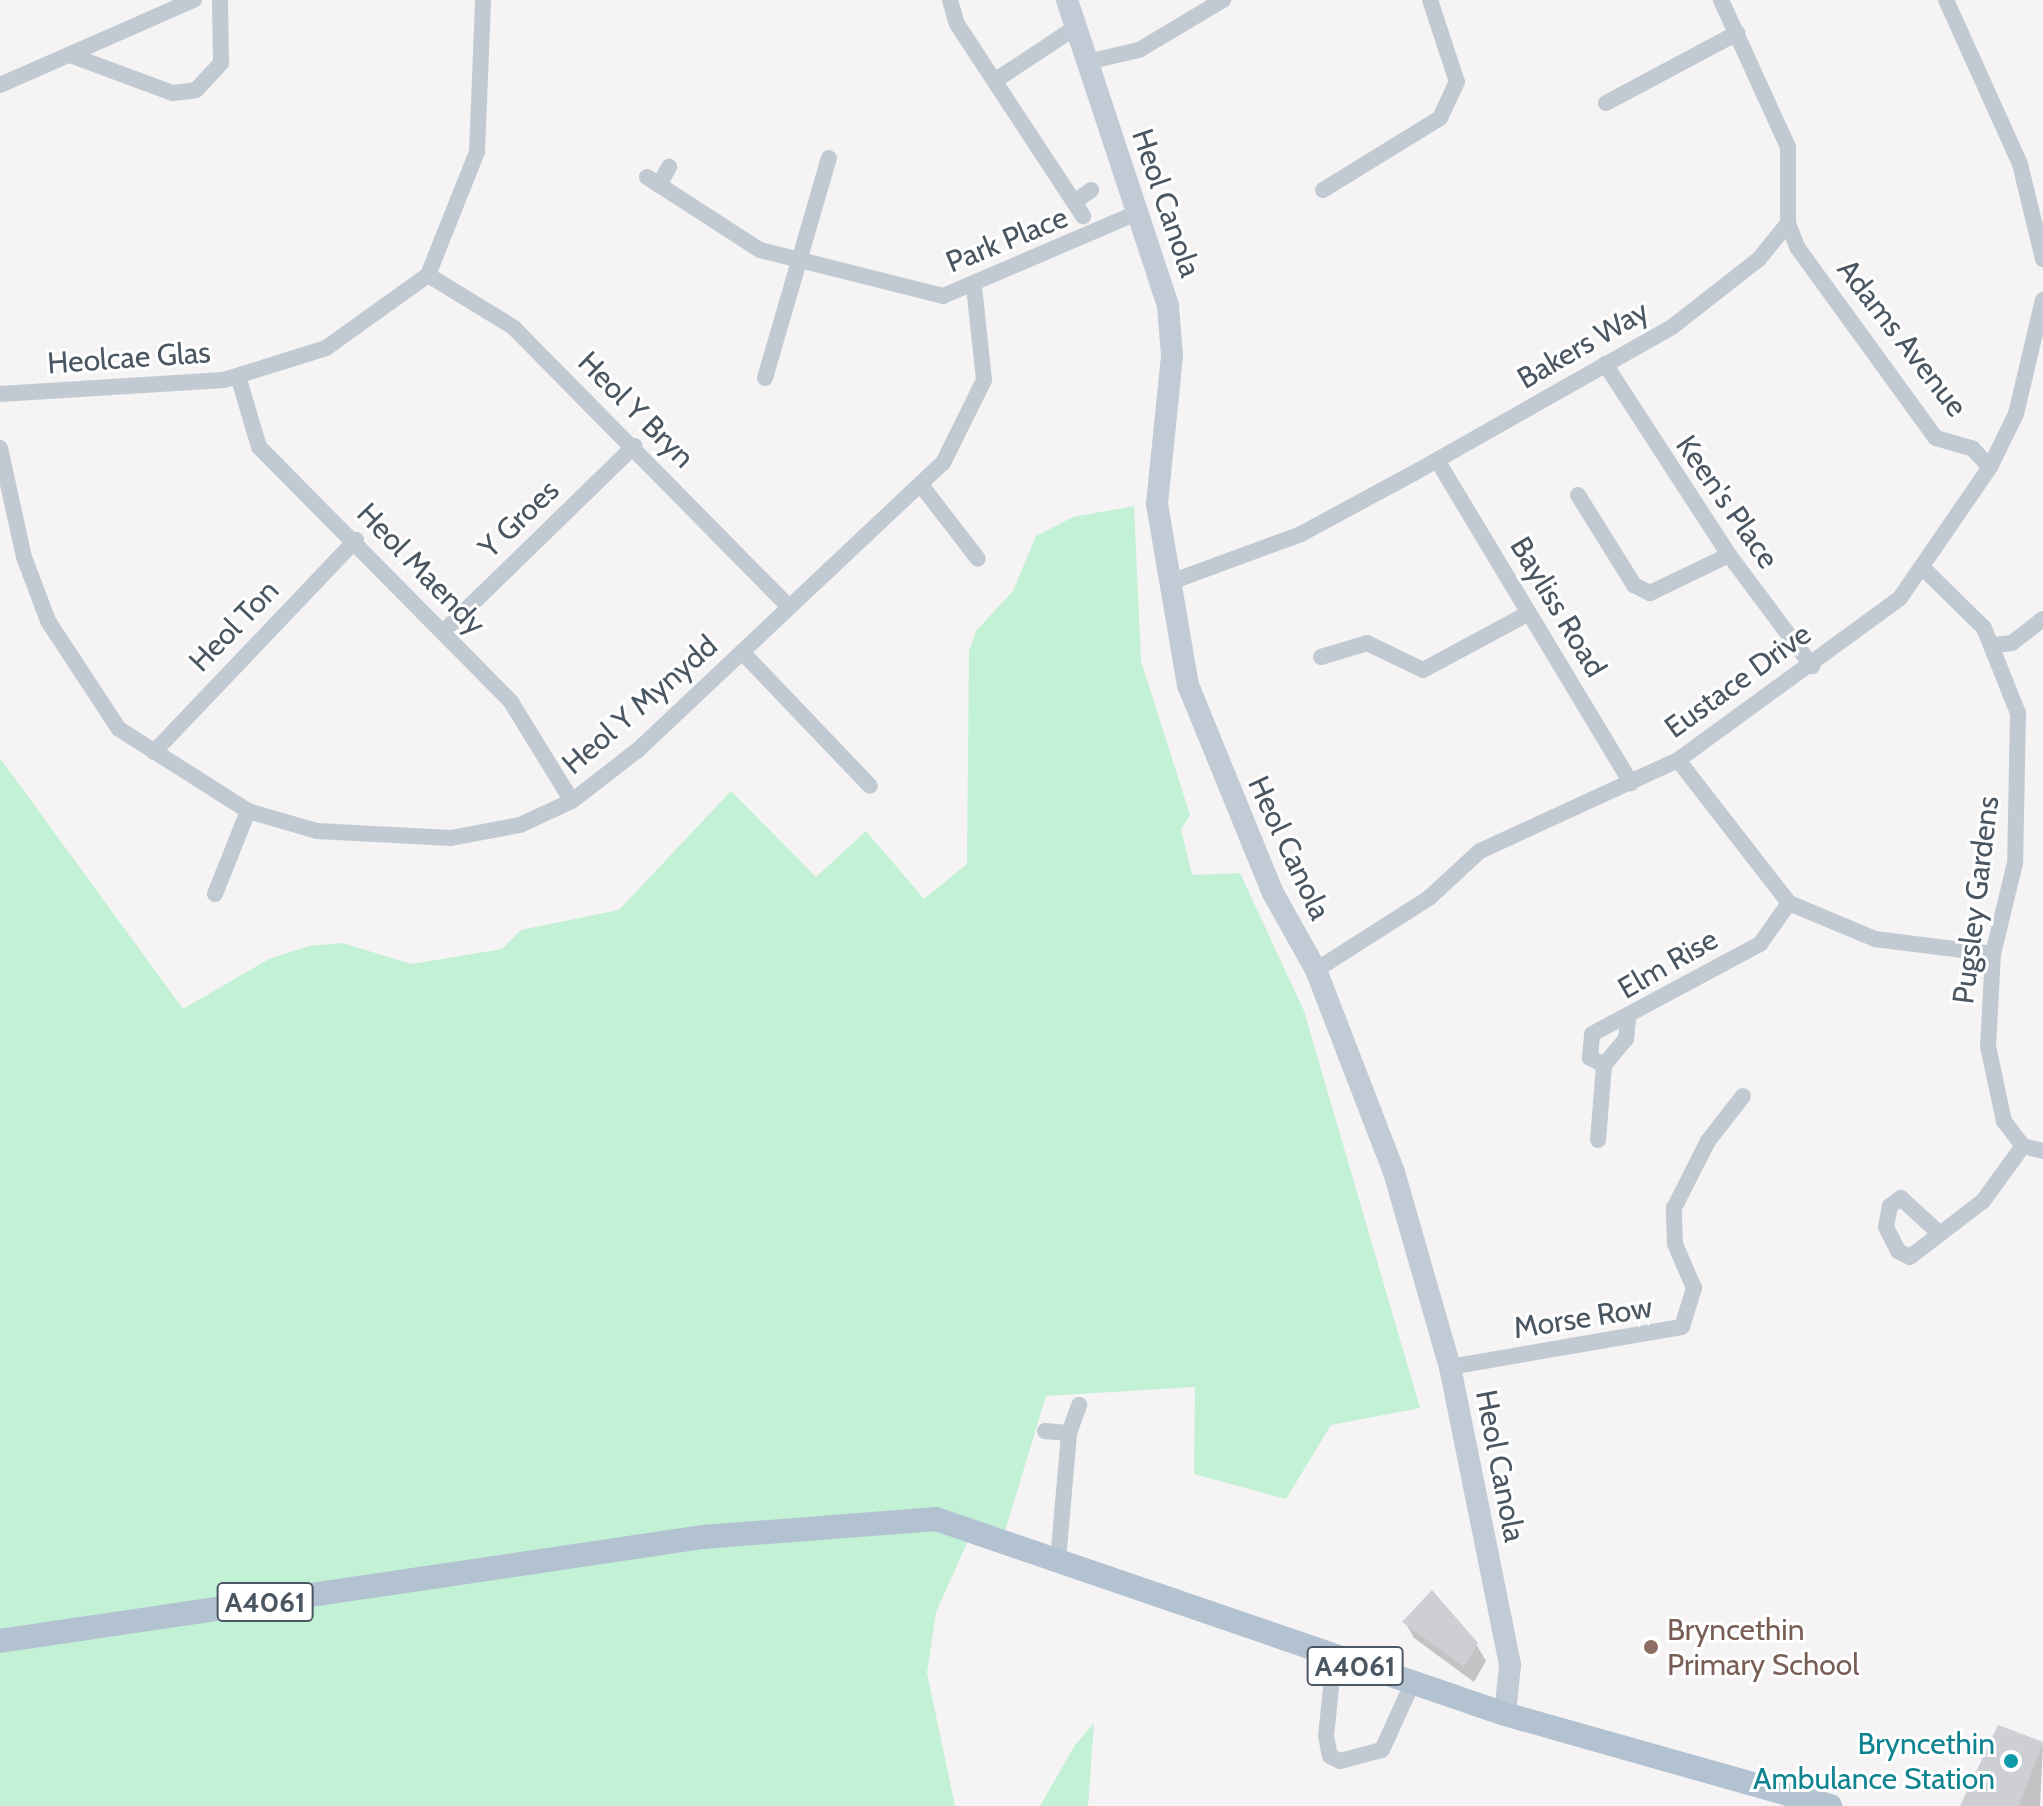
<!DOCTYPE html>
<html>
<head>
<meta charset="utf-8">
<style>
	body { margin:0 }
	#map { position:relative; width:2043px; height:1806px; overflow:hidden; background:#f5f3f3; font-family:Cabin,sans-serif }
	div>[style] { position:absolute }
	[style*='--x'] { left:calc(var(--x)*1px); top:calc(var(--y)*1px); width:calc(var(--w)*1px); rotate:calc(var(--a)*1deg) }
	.green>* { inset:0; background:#c3f1d5 }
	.shadow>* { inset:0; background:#0003 }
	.building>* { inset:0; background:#cdcfd5 }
	.street>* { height:16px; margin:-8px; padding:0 8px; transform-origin:8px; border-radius:8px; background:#c1cad2 }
	.secondary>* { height:22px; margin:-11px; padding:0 11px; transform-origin:11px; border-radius:11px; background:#c1cbd6 }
	.primary>* { height:24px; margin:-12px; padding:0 12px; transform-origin:12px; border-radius:12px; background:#b3c2d1 }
	.dots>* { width:22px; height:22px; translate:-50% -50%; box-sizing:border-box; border:4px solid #fff; border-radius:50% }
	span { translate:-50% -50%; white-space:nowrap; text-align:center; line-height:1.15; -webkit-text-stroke:6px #fff; paint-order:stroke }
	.shield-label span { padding:2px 6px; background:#fff; border:2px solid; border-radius:6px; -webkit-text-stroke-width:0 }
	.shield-label { font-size:28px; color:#4a5661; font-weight:700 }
	.street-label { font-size:30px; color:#4a5661 }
	.education-label { font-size:30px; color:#785e54 }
	.left { translate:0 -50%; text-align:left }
	.culture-label { font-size:30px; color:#0d838f }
	.right { translate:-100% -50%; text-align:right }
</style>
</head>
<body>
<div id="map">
	<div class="green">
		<i style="clip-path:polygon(1134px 506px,1141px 661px,1190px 815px,1181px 829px,1192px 875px,1240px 873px,1304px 1011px,1420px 1408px,1331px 1425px,1286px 1499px,1194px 1474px,1195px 1387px,1046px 1396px,1002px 1541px,972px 1532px,936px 1612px,927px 1673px,955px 1806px,0 1806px,0 758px,183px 1009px,269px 959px,309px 946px,342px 943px,412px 964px,502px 949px,521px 930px,619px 910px,731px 791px,816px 877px,866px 831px,924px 899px,967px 864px,969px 651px,976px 631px,1013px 591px,1036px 536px,1073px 517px)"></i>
		<i style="clip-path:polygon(1094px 1723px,1088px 1806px,1040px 1806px,1075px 1745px)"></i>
	</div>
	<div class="shadow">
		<i style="clip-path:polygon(1405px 1622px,1476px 1644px,1486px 1661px,1474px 1682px,1414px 1638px)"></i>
		<i style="clip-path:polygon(1999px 1728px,2043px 1745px,2040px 1806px,1963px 1806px)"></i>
	</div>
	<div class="building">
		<i style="clip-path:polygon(1432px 1590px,1478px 1643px,1464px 1667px,1402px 1622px)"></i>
		<i style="clip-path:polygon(1998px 1725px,2043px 1742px,2019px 1806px,1960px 1806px)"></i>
	</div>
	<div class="street">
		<i style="--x:950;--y:0;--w:25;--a:74"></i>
		<i style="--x:957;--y:24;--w:230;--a:56.7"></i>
		<i style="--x:1946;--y:0;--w:180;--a:65.7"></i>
		<i style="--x:2020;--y:164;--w:98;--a:76.4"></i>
		<i style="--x:70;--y:55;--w:110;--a:20.3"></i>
		<i style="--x:173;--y:93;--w:23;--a:-7"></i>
		<i style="--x:196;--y:90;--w:37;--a:-47"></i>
		<i style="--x:221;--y:63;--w:63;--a:-90.9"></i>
		<i style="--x:1087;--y:62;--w:53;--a:-13"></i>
		<i style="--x:1139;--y:50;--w:98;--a:-30.8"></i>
		<i style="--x:996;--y:80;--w:96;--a:-33.5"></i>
		<i style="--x:0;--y:85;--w:212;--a:-23.7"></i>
		<i style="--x:1606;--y:103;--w:149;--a:-28.1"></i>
		<i style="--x:647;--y:177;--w:135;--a:32.9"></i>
		<i style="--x:760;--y:250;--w:189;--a:14.1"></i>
		<i style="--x:943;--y:296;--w:211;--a:-23.2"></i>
		<i style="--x:659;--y:185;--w:21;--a:-61"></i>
		<i style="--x:1323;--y:190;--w:137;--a:-31.6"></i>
		<i style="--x:1440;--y:118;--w:40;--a:-65"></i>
		<i style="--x:1457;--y:82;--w:86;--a:-108.2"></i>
		<i style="--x:1074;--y:202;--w:21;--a:-35"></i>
		<i style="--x:1788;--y:223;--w:26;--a:69"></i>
		<i style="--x:1797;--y:247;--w:236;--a:54"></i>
		<i style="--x:1936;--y:438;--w:37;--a:16"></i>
		<i style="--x:1972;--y:448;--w:26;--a:47"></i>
		<i style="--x:428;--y:275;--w:100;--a:31.5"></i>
		<i style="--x:513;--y:327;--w:390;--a:45.4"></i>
		<i style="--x:1605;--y:364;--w:228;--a:57"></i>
		<i style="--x:1729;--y:555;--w:139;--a:53.2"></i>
		<i style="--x:238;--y:376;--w:74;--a:73.5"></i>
		<i style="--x:259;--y:447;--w:359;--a:45.3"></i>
		<i style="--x:511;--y:702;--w:116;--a:58.4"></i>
		<i style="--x:765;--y:378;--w:229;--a:-73.8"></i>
		<i style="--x:0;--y:394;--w:224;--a:-3.6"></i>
		<i style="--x:224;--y:380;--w:107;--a:-17.4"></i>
		<i style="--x:326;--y:348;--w:125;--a:-35.6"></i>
		<i style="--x:428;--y:275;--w:132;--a:-68.3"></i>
		<i style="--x:477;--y:152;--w:152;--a:-87.7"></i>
		<i style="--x:0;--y:448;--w:112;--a:77.6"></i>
		<i style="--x:24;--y:557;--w:68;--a:69.4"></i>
		<i style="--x:48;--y:621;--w:129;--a:56.7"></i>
		<i style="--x:119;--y:729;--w:153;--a:32.4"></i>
		<i style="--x:248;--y:811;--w:72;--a:16.2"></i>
		<i style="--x:317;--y:831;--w:134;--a:3"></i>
		<i style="--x:451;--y:838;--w:70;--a:-10.7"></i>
		<i style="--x:520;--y:825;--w:57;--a:-24.8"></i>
		<i style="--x:572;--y:801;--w:85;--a:-37.8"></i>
		<i style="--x:639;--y:749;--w:417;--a:-43.3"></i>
		<i style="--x:943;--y:463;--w:93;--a:-63.7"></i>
		<i style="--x:984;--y:380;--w:94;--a:-96.1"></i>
		<i style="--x:1437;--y:460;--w:377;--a:59"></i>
		<i style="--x:921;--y:485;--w:93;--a:52.4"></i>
		<i style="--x:1578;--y:495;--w:106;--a:58.1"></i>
		<i style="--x:1634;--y:585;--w:18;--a:27"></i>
		<i style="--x:1650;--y:593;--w:88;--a:-25.7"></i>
		<i style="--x:1924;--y:569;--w:84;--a:44.5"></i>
		<i style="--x:1984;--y:628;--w:92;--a:68.2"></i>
		<i style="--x:2018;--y:713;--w:150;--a:91.1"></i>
		<i style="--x:2015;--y:863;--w:94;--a:103.6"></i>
		<i style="--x:1993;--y:954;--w:92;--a:93.1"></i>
		<i style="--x:1988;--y:1046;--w:77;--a:78"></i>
		<i style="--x:2004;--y:1121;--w:31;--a:53"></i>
		<i style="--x:2023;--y:1146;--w:21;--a:14"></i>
		<i style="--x:1168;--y:583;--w:142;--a:-20.2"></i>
		<i style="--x:1301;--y:534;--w:128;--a:-28.4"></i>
		<i style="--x:1414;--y:473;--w:296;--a:-29.5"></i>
		<i style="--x:1672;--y:327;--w:110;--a:-38"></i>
		<i style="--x:1759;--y:259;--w:46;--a:-51.1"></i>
		<i style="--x:1788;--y:223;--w:76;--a:-90"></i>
		<i style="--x:1788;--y:147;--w:162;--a:-114.5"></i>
		<i style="--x:443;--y:632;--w:267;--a:-44.2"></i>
		<i style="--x:1991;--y:645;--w:21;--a:-5"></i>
		<i style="--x:2012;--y:643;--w:39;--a:-38"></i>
		<i style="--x:742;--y:652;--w:185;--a:46.3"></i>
		<i style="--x:1321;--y:657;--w:48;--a:-16.9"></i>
		<i style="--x:1367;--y:643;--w:62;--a:25.7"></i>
		<i style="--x:1423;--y:670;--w:120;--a:-28.3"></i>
		<i style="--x:154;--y:752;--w:293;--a:-46.4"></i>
		<i style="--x:1678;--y:760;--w:181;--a:52.2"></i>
		<i style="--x:1789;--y:903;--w:93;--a:22.7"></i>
		<i style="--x:1875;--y:939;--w:119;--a:7.2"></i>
		<i style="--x:215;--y:894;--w:89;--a:-68.3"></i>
		<i style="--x:1316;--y:970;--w:134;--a:-32.5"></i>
		<i style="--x:1429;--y:898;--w:69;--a:-42.7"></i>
		<i style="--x:1480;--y:851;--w:218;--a:-24.7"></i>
		<i style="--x:1678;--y:760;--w:275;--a:-36.1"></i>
		<i style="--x:1900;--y:598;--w:159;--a:-55.5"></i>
		<i style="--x:1990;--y:467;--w:59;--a:-63.9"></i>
		<i style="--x:2016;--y:414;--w:117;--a:-76.7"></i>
		<i style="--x:1604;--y:1065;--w:16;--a:-153"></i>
		<i style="--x:1590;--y:1058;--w:24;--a:-85"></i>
		<i style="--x:1592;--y:1034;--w:191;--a:-28.2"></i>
		<i style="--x:1760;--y:944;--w:50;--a:-54.7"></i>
		<i style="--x:1604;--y:1065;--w:34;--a:-50"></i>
		<i style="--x:1626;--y:1039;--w:19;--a:-84"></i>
		<i style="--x:1598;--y:1140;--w:75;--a:-85.4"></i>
		<i style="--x:1939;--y:1233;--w:52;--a:-137.4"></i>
		<i style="--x:1901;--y:1198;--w:14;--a:144"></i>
		<i style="--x:1890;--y:1206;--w:21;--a:101"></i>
		<i style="--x:1886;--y:1227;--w:27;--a:63"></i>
		<i style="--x:1898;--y:1251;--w:13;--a:27"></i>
		<i style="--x:1910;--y:1257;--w:92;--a:-37.5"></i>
		<i style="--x:1983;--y:1201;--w:68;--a:-54"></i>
		<i style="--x:1450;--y:1367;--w:235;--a:-9.8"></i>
		<i style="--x:1682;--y:1327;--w:41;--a:-72.9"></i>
		<i style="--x:1694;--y:1288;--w:48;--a:-113.4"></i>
		<i style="--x:1675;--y:1244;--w:36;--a:-92"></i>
		<i style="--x:1674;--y:1208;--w:75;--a:-63.1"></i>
		<i style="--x:1708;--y:1141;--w:57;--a:-52.1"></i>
		<i style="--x:1045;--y:1431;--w:24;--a:5"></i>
		<i style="--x:1058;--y:1560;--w:127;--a:-85"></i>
		<i style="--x:1069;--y:1433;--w:30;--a:-70"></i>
		<i style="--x:1334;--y:1659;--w:77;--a:95.9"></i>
		<i style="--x:1326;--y:1736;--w:20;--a:79"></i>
		<i style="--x:1330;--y:1756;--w:11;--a:27"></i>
		<i style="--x:1340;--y:1761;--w:43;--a:-14.7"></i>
		<i style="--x:1382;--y:1750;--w:72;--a:-65.6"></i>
	</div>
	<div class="secondary">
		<i style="--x:1067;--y:0;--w:322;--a:71.7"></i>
		<i style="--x:1168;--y:306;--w:50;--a:85.4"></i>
		<i style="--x:1172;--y:356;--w:149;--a:95.8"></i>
		<i style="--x:1157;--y:504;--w:184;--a:80.3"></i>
		<i style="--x:1188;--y:685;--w:225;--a:67.8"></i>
		<i style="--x:1273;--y:893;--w:88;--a:60.8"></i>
		<i style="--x:1316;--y:970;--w:217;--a:68.9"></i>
		<i style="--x:1394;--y:1172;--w:203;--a:74"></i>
		<i style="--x:1450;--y:1367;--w:304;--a:78.6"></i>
		<i style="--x:1510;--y:1665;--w:49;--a:95.8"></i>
	</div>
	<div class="primary">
		<i style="--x:0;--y:1641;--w:711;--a:-8.42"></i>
		<i style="--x:703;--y:1537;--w:234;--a:-4.4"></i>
		<i style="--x:936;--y:1519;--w:601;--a:18.92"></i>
		<i style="--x:1505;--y:1714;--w:338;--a:15.8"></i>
	</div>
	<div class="dots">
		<i style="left:1651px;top:1647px;background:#8d6e63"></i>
		<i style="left:2011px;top:1761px;background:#0f9aa8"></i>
	</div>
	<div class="shield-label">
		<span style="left:265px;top:1602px">A4061</span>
		<span style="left:1355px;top:1666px">A4061</span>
	</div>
	<div class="street-label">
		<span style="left:1166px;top:203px;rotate:71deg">Heol Canola</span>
		<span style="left:1007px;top:240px;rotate:-22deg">Park Place</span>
		<span style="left:1902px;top:338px;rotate:52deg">Adams Avenue</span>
		<span style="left:1583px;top:345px;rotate:-30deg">Bakers Way</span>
		<span style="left:129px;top:358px;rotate:-4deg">Heolcae Glas</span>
		<span style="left:636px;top:410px;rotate:45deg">Heol Y Bryn</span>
		<span style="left:1727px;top:502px;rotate:55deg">Keen's Place</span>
		<span style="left:519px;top:519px;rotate:-44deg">Y Groes</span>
		<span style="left:421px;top:569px;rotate:46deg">Heol Maendy</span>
		<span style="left:1558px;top:607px;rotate:59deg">Bayliss Road</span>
		<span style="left:234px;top:626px;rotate:-46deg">Heol Ton</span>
		<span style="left:1738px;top:681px;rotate:-36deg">Eustace Drive</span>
		<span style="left:640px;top:705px;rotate:-41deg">Heol Y Mynydd</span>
		<span style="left:1289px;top:848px;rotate:65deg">Heol Canola</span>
		<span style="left:1976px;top:900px;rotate:-83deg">Pugsley Gardens</span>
		<span style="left:1668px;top:964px;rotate:-30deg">Elm Rise</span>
		<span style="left:1583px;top:1318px;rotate:-9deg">Morse Row</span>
		<span style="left:1500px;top:1466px;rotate:79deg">Heol Canola</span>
	</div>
	<div class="education-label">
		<span class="left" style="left:1667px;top:1647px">Bryncethin<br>Primary School</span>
	</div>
	<div class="culture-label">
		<span class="right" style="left:1995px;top:1761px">Bryncethin<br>Ambulance Station</span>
	</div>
</div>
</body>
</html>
